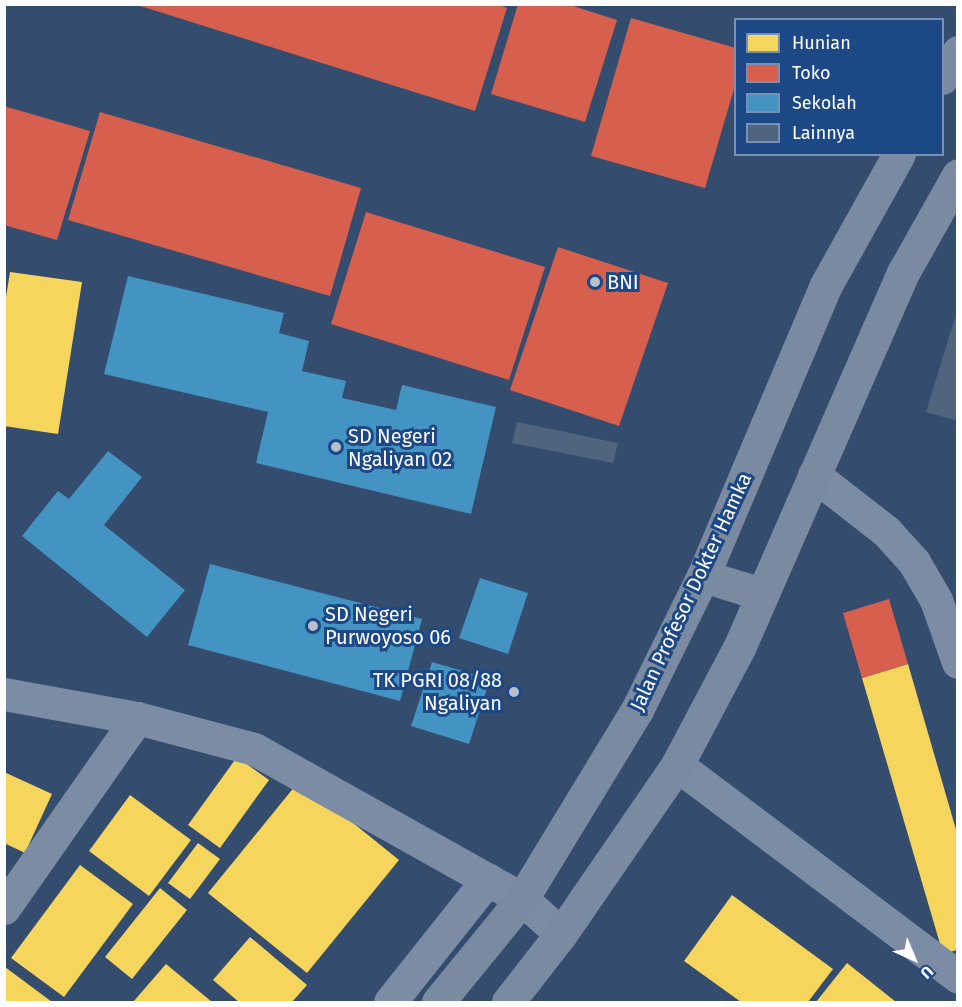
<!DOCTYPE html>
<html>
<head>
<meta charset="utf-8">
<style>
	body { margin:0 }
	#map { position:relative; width:962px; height:1007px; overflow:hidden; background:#344c6e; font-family:"Fira Sans",sans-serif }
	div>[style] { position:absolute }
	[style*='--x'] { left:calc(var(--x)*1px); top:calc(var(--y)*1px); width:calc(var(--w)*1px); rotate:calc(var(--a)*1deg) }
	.homes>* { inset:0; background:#f6d55c }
	.shops>* { inset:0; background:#d6604d }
	.schools>* { inset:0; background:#4393c3 }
	.building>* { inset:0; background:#50647e }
	.street>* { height:33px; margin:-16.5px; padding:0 16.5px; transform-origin:16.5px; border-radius:16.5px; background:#7b8ca4 }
	.primary>* { height:33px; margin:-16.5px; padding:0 16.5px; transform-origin:16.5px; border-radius:16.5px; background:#7a8aa1 }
	.dots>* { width:16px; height:16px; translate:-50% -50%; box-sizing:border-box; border:3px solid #1c4886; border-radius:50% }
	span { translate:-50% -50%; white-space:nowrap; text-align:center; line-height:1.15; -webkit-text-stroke:6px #1c4886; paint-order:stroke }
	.poi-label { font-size:20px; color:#fff }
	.left { translate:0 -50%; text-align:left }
	.right { translate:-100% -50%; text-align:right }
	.street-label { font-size:20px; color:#fff }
	.frame { position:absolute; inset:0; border:6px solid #fff; pointer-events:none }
	.legend { position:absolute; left:734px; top:18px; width:210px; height:138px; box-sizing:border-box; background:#1c4886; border:2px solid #7791b6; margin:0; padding:8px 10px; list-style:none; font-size:18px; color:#fff }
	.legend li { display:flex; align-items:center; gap:12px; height:30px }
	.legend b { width:30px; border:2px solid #7791b6 }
	.north { position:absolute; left:884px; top:929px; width:60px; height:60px; -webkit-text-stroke:4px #1c4886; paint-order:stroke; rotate:136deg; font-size:16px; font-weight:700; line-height:24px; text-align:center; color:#fff }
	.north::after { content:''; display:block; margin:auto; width:21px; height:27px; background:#fff; clip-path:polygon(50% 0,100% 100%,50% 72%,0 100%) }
</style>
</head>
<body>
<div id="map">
	<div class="homes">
		<i style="clip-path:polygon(10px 272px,82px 282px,58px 434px,4px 426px,4px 310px)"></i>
		<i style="clip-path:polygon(908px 664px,957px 833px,957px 950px,943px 954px,862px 678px)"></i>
		<i style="clip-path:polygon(237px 757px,269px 780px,220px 848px,188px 825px)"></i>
		<i style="clip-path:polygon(4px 772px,52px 794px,25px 853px,4px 843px)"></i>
		<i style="clip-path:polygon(300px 780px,399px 860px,307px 973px,208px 893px)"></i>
		<i style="clip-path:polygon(130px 795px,191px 840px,149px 896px,89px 851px)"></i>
		<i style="clip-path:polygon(198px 843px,220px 859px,190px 899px,168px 883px)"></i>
		<i style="clip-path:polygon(80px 865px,133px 904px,64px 997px,11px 958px)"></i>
		<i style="clip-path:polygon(160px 888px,187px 910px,132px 979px,105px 957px)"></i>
		<i style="clip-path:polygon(732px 895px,833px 969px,808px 1002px,741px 1002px,684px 961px)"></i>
		<i style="clip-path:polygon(250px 937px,307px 985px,292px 1002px,239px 1002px,213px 980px)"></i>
		<i style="clip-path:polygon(847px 963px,896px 1002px,816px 1002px)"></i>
		<i style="clip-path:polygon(166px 964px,212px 1002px,133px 1002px)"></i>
		<i style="clip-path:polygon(5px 967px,52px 1002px,4px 1002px)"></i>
	</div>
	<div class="shops">
		<i style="clip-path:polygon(134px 4px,496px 4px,507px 8px,475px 111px)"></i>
		<i style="clip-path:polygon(518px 4px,567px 4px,617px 20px,585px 122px,491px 94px)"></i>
		<i style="clip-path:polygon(631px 18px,736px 48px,736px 82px,705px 188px,591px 156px)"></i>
		<i style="clip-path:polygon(4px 106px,90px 131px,57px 240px,4px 225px)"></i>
		<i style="clip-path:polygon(100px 112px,361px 188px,330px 296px,68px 220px)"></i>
		<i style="clip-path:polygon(366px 212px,545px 267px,509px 380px,331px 324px)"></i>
		<i style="clip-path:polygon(558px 247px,668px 283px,619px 426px,510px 390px)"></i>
		<i style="clip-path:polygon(889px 599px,908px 664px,862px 678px,843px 613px)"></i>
	</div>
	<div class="schools">
		<i style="clip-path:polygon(128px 276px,284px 313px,279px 333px,309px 341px,302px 371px,346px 381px,342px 398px,396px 410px,402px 385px,496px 407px,471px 514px,256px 463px,268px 412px,104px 374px)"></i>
		<i style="clip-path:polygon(108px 451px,142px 477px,104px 525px,185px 590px,147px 637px,22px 536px,58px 491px,69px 499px)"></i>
		<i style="clip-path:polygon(210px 564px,422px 619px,400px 701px,188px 645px)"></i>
		<i style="clip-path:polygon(480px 578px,528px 593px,508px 654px,459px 638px)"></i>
		<i style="clip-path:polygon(432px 662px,490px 679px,469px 744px,411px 726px)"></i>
	</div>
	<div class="building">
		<i style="clip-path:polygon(957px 311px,958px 311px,958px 421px,926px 412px)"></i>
		<i style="clip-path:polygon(517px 422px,618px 443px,613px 463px,512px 443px)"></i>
	</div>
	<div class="street">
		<i style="--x:814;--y:475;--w:91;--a:37.9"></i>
		<i style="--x:886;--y:531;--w:42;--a:47.9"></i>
		<i style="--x:914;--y:562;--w:44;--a:59.9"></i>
		<i style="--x:936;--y:600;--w:66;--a:70.5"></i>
		<i style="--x:4;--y:694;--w:135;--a:10.2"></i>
		<i style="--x:137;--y:718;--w:121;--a:14.8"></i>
		<i style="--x:254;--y:749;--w:307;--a:29.2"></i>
		<i style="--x:522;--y:899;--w:52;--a:41.9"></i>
		<i style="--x:677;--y:765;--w:352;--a:37"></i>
		<i style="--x:4;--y:908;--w:232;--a:-55"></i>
		<i style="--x:390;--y:1002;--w:157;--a:-51.5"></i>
	</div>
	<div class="primary">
		<i style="--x:942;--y:78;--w:31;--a:-58"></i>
		<i style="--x:703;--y:576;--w:62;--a:17"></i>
		<i style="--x:438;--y:1002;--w:133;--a:-50.8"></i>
		<i style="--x:522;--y:899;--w:221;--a:-58.7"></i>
		<i style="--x:637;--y:710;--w:149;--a:-63.8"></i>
		<i style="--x:703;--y:576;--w:316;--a:-67.1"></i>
		<i style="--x:826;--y:285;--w:150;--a:-60.9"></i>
		<i style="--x:508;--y:1002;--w:86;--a:-52.1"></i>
		<i style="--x:561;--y:934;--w:205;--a:-55.5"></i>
		<i style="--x:677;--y:765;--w:132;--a:-62.1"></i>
		<i style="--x:739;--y:648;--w:412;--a:-66.4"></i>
		<i style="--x:904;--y:271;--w:110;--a:-60.6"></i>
	</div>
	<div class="dots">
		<i style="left:595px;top:282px;background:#b8c0cc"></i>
		<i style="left:336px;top:447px;background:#b8c0cc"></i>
		<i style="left:313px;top:626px;background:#b8c0cc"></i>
		<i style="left:514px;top:692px;background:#b8c0cc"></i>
	</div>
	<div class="poi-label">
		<span class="left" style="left:607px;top:282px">BNI</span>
		<span class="left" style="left:348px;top:448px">SD Negeri<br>Ngaliyan 02</span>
		<span class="left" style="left:325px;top:626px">SD Negeri<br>Purwoyoso 06</span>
		<span class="right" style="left:502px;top:692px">TK PGRI 08/88<br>Ngaliyan</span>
	</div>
	<div class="street-label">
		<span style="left:691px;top:592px;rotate:-65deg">Jalan Profesor Dokter Hamka</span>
	</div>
	<div class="frame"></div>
	<ul class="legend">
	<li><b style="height:16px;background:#f6d55c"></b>Hunian</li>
	<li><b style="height:16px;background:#d6604d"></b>Toko</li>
	<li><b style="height:16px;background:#4393c3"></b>Sekolah</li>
	<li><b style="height:16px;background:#50647e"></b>Lainnya</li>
	</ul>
	<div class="north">U</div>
</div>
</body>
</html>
